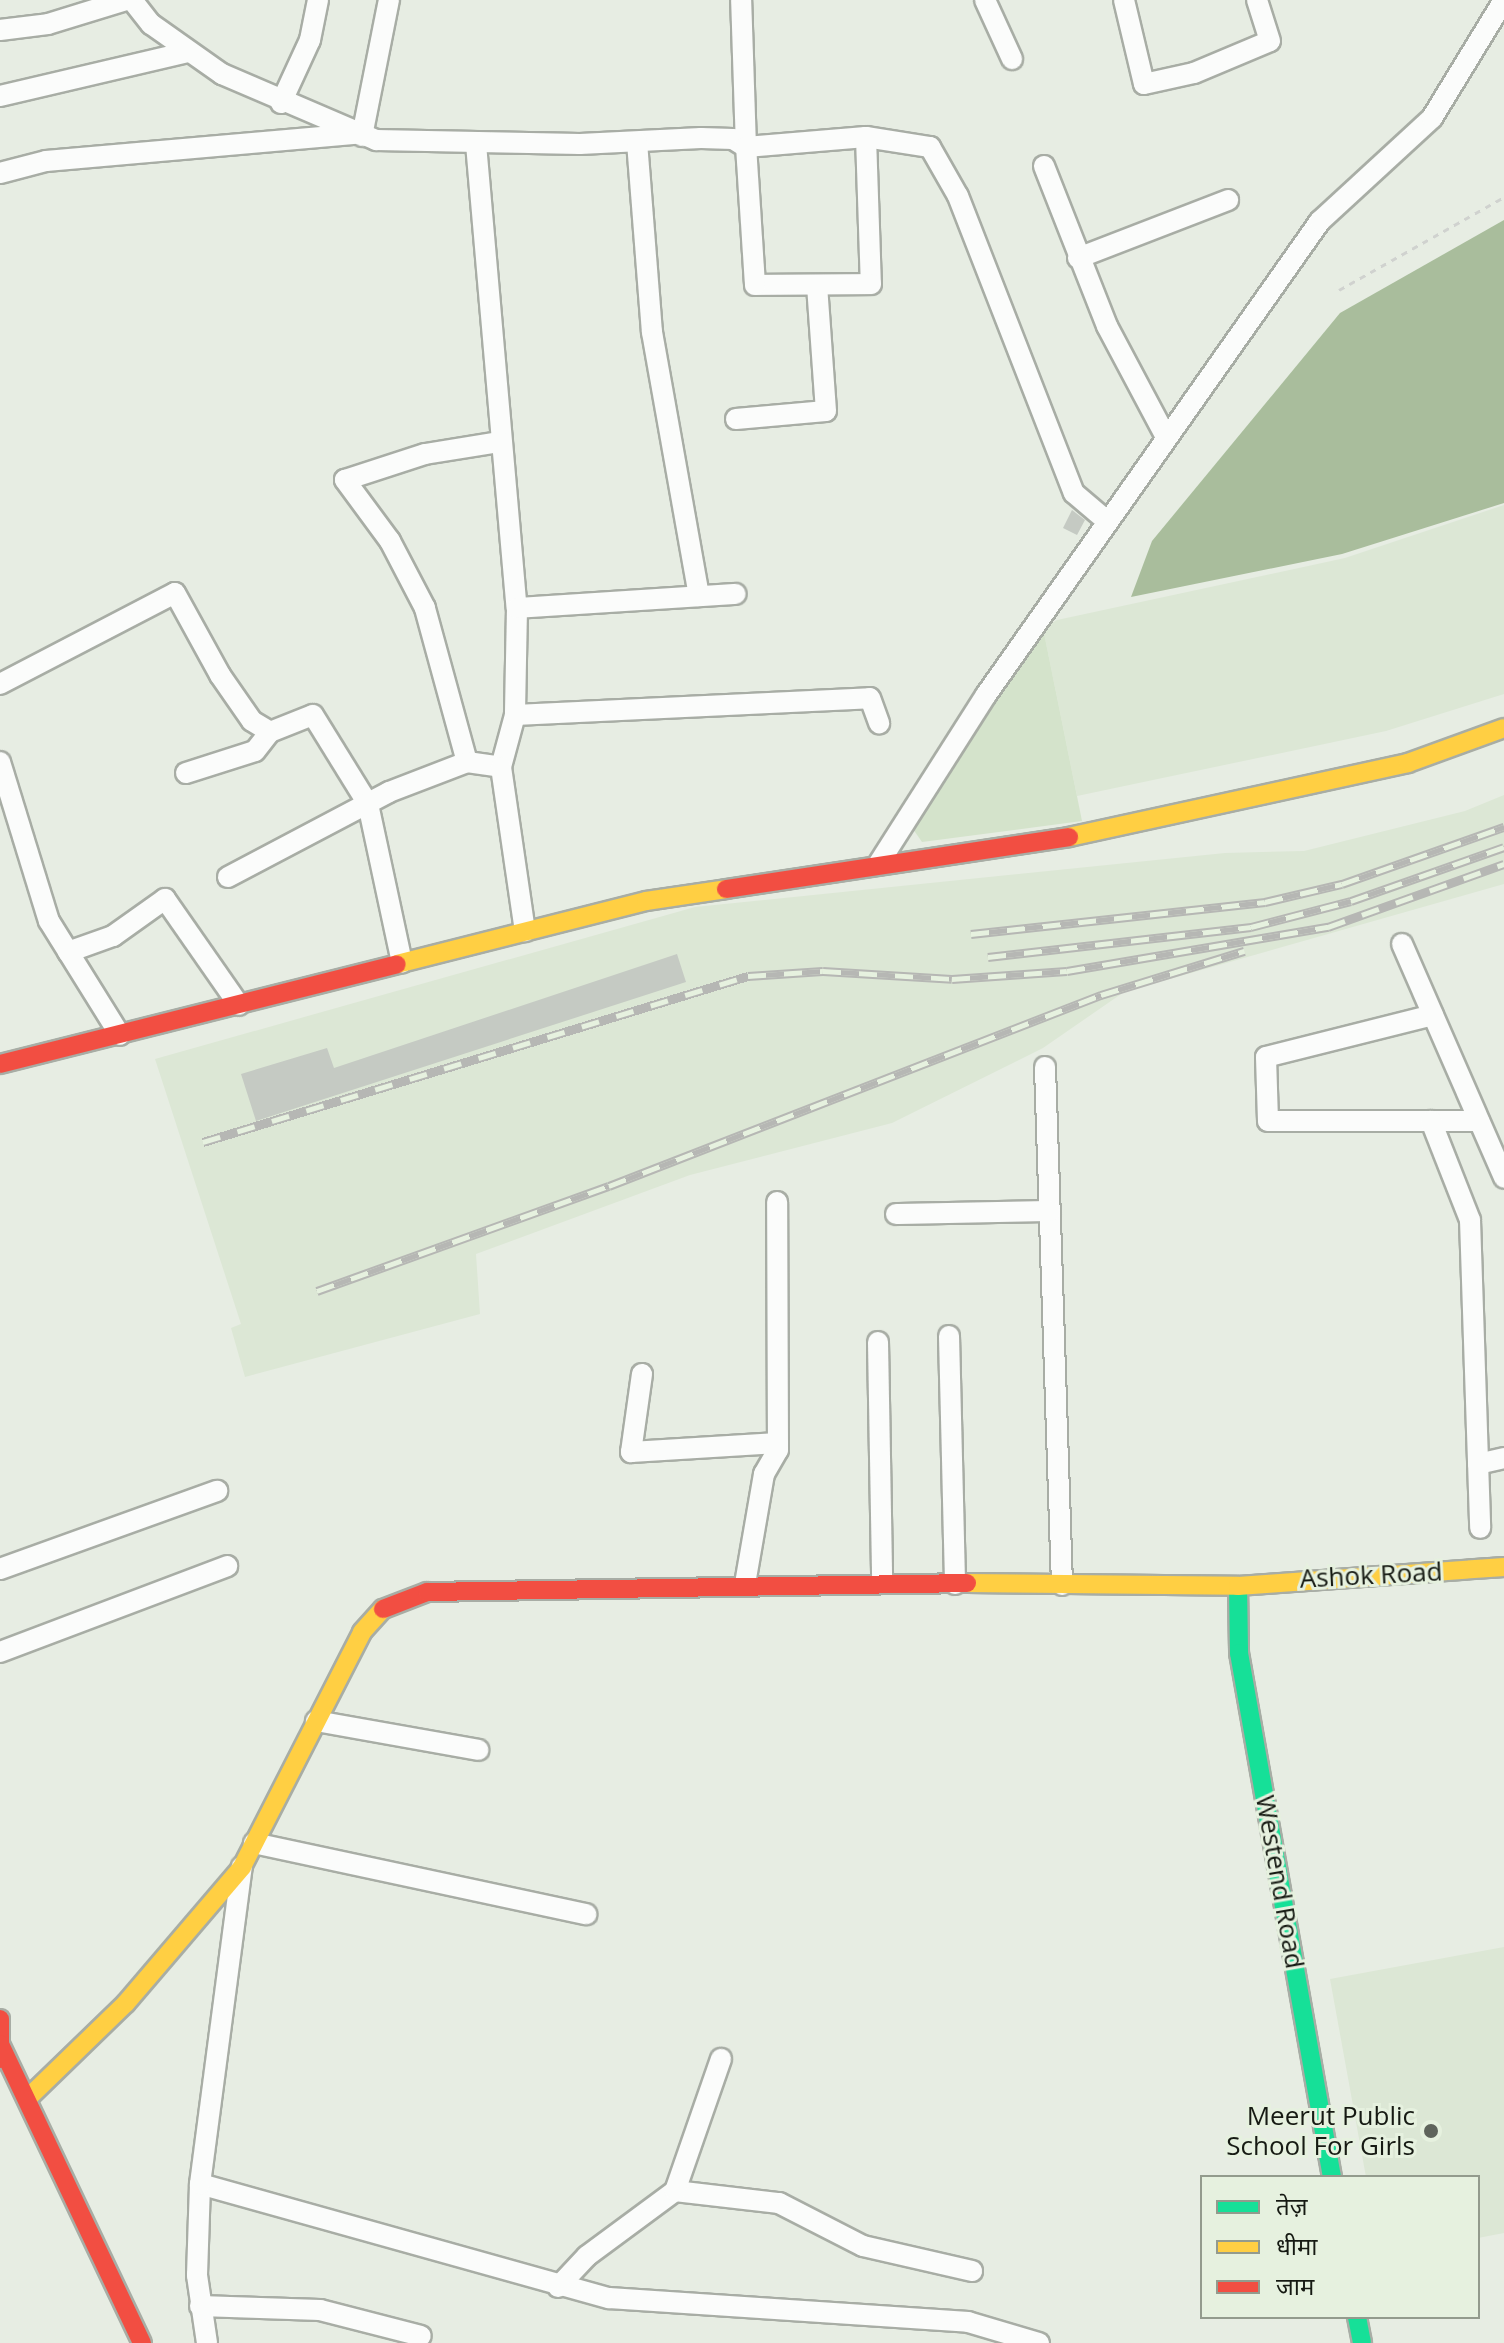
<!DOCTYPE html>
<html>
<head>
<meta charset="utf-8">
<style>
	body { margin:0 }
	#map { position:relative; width:1504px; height:2343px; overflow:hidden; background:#e7ede3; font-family:"Open Sans","Noto Sans Devanagari",sans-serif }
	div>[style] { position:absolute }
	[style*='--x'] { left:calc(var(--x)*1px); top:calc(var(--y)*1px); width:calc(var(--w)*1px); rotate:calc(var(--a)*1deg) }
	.built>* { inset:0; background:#dce7d5 }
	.green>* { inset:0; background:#d4e3cb }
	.water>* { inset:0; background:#a9bd9c }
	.building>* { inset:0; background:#c5cac3 }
	.path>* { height:3px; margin-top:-1.5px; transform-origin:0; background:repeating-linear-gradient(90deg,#d0d2cf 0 6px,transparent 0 12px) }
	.roads { filter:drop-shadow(2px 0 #a8ada5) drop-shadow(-2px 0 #a8ada5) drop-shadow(0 2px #a8ada5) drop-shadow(0 -2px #a8ada5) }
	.street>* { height:20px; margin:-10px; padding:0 10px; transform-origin:10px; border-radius:10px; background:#fbfcfb }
	.fast>* { height:18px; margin:-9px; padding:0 9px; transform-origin:9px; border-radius:9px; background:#16e098 }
	.slow>* { height:18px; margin:-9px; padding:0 9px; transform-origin:9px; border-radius:9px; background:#ffcf43 }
	.jam>* { height:18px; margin:-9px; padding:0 9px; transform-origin:9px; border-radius:9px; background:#f24e42 }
	.rail>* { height:9px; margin-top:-4.5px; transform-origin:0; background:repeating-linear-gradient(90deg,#e6f1df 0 18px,#b6b7b4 0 36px); box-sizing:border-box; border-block:2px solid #b6b7b4 }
	.dots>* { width:22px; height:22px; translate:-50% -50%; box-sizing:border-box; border:4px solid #e6f1df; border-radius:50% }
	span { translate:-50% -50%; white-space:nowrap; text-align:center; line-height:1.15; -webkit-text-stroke:6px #e6f1df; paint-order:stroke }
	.street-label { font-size:26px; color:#161a13 }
	.poi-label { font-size:26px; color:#161a13 }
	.right { translate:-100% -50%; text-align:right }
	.legend { position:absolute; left:1200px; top:2175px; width:280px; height:144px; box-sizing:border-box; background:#e6f1df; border:2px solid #939b8d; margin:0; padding:10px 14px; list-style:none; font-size:24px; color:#161a13 }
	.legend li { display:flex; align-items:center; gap:16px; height:40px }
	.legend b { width:40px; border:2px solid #939b8d }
</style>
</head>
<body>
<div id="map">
	<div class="built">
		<i style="clip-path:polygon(1504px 505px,1504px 694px,1386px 731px,1077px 796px,1043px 628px,1057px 620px,1345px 558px)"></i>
		<i style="clip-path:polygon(1504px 795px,1504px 884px,1124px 992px,1043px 1048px,892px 1123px,690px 1175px,476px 1254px,480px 1314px,245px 1377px,231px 1328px,241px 1324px,155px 1059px,695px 907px,1225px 853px,1304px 851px,1465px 811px)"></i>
		<i style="clip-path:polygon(1504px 1947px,1504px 2233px,1478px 2238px,1478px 2177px,1366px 2177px,1330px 1979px)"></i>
	</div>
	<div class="green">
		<i style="clip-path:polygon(1043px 628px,1082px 821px,922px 842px,913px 829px)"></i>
	</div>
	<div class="water">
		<i style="clip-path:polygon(1504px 220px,1504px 503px,1342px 554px,1131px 597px,1152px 541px,1340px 313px)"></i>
	</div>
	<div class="building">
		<i style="clip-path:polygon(1072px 510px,1085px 520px,1077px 535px,1063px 528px)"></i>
		<i style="clip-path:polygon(677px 954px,686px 982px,256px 1121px,241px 1074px,327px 1048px,334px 1068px)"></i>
	</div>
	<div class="path">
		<i style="--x:1339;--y:290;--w:189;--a:-29.4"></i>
	</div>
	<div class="roads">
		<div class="street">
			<i style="--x:132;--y:0;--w:31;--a:52"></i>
			<i style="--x:151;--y:24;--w:87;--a:35.2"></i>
			<i style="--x:222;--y:74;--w:168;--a:23.2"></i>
			<i style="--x:376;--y:140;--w:204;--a:1.1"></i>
			<i style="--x:580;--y:144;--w:121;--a:-2.8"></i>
			<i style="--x:701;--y:138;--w:32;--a:2"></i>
			<i style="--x:733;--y:139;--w:15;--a:32"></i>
			<i style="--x:746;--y:147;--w:147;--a:-91.9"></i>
			<i style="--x:985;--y:0;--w:65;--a:65.4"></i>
			<i style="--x:1124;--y:0;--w:86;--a:76.6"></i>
			<i style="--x:1144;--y:84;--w:51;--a:-12.4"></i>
			<i style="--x:1194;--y:73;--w:82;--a:-22.8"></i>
			<i style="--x:1270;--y:41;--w:43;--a:-107.6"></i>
			<i style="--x:0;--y:30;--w:48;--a:-7.1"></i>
			<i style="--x:48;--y:24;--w:82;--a:-17.1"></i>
			<i style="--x:0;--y:96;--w:193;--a:-13.2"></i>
			<i style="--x:281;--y:103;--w:69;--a:-65.3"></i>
			<i style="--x:310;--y:40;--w:41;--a:-78.7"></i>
			<i style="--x:362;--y:136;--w:139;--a:-78.8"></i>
			<i style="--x:866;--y:137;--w:147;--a:88.1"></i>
			<i style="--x:871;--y:284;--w:116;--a:179.5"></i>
			<i style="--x:755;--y:285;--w:138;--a:-93.7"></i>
			<i style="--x:746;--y:147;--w:120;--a:-4.8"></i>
			<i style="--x:866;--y:137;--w:65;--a:8.9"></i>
			<i style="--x:930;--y:147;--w:56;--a:60.3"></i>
			<i style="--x:958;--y:196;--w:319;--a:68.7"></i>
			<i style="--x:1074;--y:493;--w:43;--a:40.3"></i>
			<i style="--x:637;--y:142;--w:191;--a:85.5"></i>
			<i style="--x:652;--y:332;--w:268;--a:79.9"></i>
			<i style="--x:476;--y:144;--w:466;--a:85"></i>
			<i style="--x:517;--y:608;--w:107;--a:91.1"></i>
			<i style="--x:515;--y:715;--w:54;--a:105.1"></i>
			<i style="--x:1044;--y:166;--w:172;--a:68.5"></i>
			<i style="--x:1107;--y:326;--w:126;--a:62"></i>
			<i style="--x:0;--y:173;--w:48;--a:-14.6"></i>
			<i style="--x:46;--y:161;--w:311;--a:-5"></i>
			<i style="--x:1078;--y:258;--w:161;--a:-21.1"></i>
			<i style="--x:736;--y:419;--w:90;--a:-5.1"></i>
			<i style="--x:826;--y:411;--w:126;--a:-94.1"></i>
			<i style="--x:517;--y:608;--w:219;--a:-3.7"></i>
			<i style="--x:0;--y:684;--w:197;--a:-27.5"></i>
			<i style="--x:175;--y:593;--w:94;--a:61.2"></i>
			<i style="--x:220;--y:675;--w:56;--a:55.2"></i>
			<i style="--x:252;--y:721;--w:21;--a:31"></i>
			<i style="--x:515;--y:715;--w:355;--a:-2.7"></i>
			<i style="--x:870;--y:698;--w:27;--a:70"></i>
			<i style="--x:0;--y:762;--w:166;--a:72.9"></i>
			<i style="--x:49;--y:921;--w:134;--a:58.1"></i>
			<i style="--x:467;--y:762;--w:160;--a:-105.3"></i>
			<i style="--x:425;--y:608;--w:76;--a:-117.6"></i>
			<i style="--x:390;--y:541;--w:76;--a:-126.4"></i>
			<i style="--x:345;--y:480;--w:84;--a:-18"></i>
			<i style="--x:425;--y:454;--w:76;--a:-9.1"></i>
			<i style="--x:186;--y:773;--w:72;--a:-17.7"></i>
			<i style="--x:255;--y:751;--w:24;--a:-52"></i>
			<i style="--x:270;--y:732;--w:46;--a:-21.6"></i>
			<i style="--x:313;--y:715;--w:105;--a:58.3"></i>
			<i style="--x:368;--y:804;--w:162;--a:77.9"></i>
			<i style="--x:879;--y:863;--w:199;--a:-57.5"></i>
			<i style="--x:986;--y:695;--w:580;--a:-54.83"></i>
			<i style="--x:1320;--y:221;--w:152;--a:-42.6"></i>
			<i style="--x:1432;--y:118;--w:138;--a:-58.6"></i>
			<i style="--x:228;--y:877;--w:182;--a:-27.8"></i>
			<i style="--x:389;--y:792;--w:84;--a:-21"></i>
			<i style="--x:467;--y:762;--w:34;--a:8"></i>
			<i style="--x:501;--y:767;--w:166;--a:81.7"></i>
			<i style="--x:1402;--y:944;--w:255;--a:66.4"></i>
			<i style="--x:68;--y:952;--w:48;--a:-19.6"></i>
			<i style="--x:113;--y:936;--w:64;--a:-35.4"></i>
			<i style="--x:165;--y:899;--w:129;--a:55.1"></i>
			<i style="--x:1433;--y:1015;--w:172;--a:165.9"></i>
			<i style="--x:1266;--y:1057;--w:64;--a:88.2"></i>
			<i style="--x:1268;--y:1121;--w:211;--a:0"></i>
			<i style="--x:1045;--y:1067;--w:518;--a:88.12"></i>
			<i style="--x:1431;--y:1121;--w:106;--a:68.5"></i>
			<i style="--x:1470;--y:1220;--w:308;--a:88.1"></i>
			<i style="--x:896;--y:1214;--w:154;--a:-1.1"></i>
			<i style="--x:949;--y:1336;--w:248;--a:88.6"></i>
			<i style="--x:878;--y:1342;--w:241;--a:89"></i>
			<i style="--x:642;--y:1374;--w:79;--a:98"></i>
			<i style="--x:631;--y:1452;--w:147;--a:-3.5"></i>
			<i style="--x:1478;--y:1464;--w:27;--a:-13"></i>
			<i style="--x:0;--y:1569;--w:231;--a:-19.8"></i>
			<i style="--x:745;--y:1584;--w:112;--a:-80.2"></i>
			<i style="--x:764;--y:1474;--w:28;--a:-60"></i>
			<i style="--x:778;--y:1450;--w:248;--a:-90.2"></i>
			<i style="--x:0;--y:1652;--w:243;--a:-20.7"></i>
			<i style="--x:316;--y:1721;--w:165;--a:10.1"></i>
			<i style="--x:254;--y:1843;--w:340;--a:12.1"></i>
			<i style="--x:200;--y:2184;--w:425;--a:15.6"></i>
			<i style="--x:609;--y:2298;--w:360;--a:3.8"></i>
			<i style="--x:968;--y:2322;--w:74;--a:16.5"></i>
			<i style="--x:675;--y:2191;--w:105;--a:6.6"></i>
			<i style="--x:779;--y:2203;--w:94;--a:27.1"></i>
			<i style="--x:863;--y:2246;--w:112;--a:12.9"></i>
			<i style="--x:558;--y:2287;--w:42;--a:-46.9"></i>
			<i style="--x:587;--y:2256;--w:109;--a:-36.5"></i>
			<i style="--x:675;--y:2191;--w:140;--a:-70.8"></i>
			<i style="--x:200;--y:2306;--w:120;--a:1.9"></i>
			<i style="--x:320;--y:2310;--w:104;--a:14.4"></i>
			<i style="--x:207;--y:2343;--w:69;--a:-98.4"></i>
			<i style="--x:197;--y:2275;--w:91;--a:-88.1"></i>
			<i style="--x:200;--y:2184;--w:320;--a:-82.5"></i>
		</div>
		<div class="fast">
			<i style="--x:1238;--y:1586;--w:67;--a:89.1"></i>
			<i style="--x:1239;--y:1653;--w:532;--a:79.94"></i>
			<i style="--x:1357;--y:2317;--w:26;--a:79"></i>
		</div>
		<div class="slow">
			<i style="--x:1069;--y:837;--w:347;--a:-12.3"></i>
			<i style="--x:1408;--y:763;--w:102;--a:-20"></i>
			<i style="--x:397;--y:964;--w:257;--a:-14.2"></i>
			<i style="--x:646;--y:901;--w:81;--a:-8.5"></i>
			<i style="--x:967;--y:1583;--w:271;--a:0.6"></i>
			<i style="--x:1238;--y:1586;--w:267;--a:-4.1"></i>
			<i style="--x:28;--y:2098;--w:136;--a:-44.1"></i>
			<i style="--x:126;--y:2003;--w:179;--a:-49.5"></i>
			<i style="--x:242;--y:1867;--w:264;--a:-62.9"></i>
			<i style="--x:362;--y:1632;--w:31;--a:-48"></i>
		</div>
		<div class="jam">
			<i style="--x:726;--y:889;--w:347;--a:-8.6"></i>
			<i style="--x:0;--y:1064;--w:409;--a:-14.1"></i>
			<i style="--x:383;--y:1609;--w:47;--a:-21.1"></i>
			<i style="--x:427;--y:1592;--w:540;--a:-0.95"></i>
			<i style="--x:0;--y:2019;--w:40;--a:90"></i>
			<i style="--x:0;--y:2044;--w:331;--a:64.6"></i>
		</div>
	</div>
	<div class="rail">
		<i style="--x:971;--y:934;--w:296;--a:-6.2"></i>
		<i style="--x:1265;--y:902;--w:79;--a:-13.2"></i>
		<i style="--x:1342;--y:884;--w:172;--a:-19.4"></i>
		<i style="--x:988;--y:957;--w:265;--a:-6.5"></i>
		<i style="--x:1251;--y:927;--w:103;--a:-14.6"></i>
		<i style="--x:1351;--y:901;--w:162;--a:-19.4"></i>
		<i style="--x:203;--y:1142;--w:570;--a:-16.94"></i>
		<i style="--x:748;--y:976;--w:75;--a:-3.8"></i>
		<i style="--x:823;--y:971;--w:129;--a:3.5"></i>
		<i style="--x:952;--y:979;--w:115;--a:-4"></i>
		<i style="--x:1067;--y:971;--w:265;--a:-9.6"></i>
		<i style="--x:1328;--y:927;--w:187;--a:-19.7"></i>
		<i style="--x:317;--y:1291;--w:310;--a:-19.8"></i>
		<i style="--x:609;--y:1186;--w:528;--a:-21.22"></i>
		<i style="--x:1101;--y:995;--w:150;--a:-17.1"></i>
	</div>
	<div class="dots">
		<i style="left:1431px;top:2131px;background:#5f645c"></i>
	</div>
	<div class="street-label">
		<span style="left:1371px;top:1575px;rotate:-3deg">Ashok Road</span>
		<span style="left:1280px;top:1882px;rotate:80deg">Westend Road</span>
	</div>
	<div class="poi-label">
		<span class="right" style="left:1415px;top:2131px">Meerut Public<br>School For Girls</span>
	</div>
	<ul class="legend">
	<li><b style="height:10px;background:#16e098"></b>तेज़</li>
	<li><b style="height:10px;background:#ffcf43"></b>धीमा</li>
	<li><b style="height:10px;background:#f24e42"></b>जाम</li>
	</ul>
</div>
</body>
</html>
